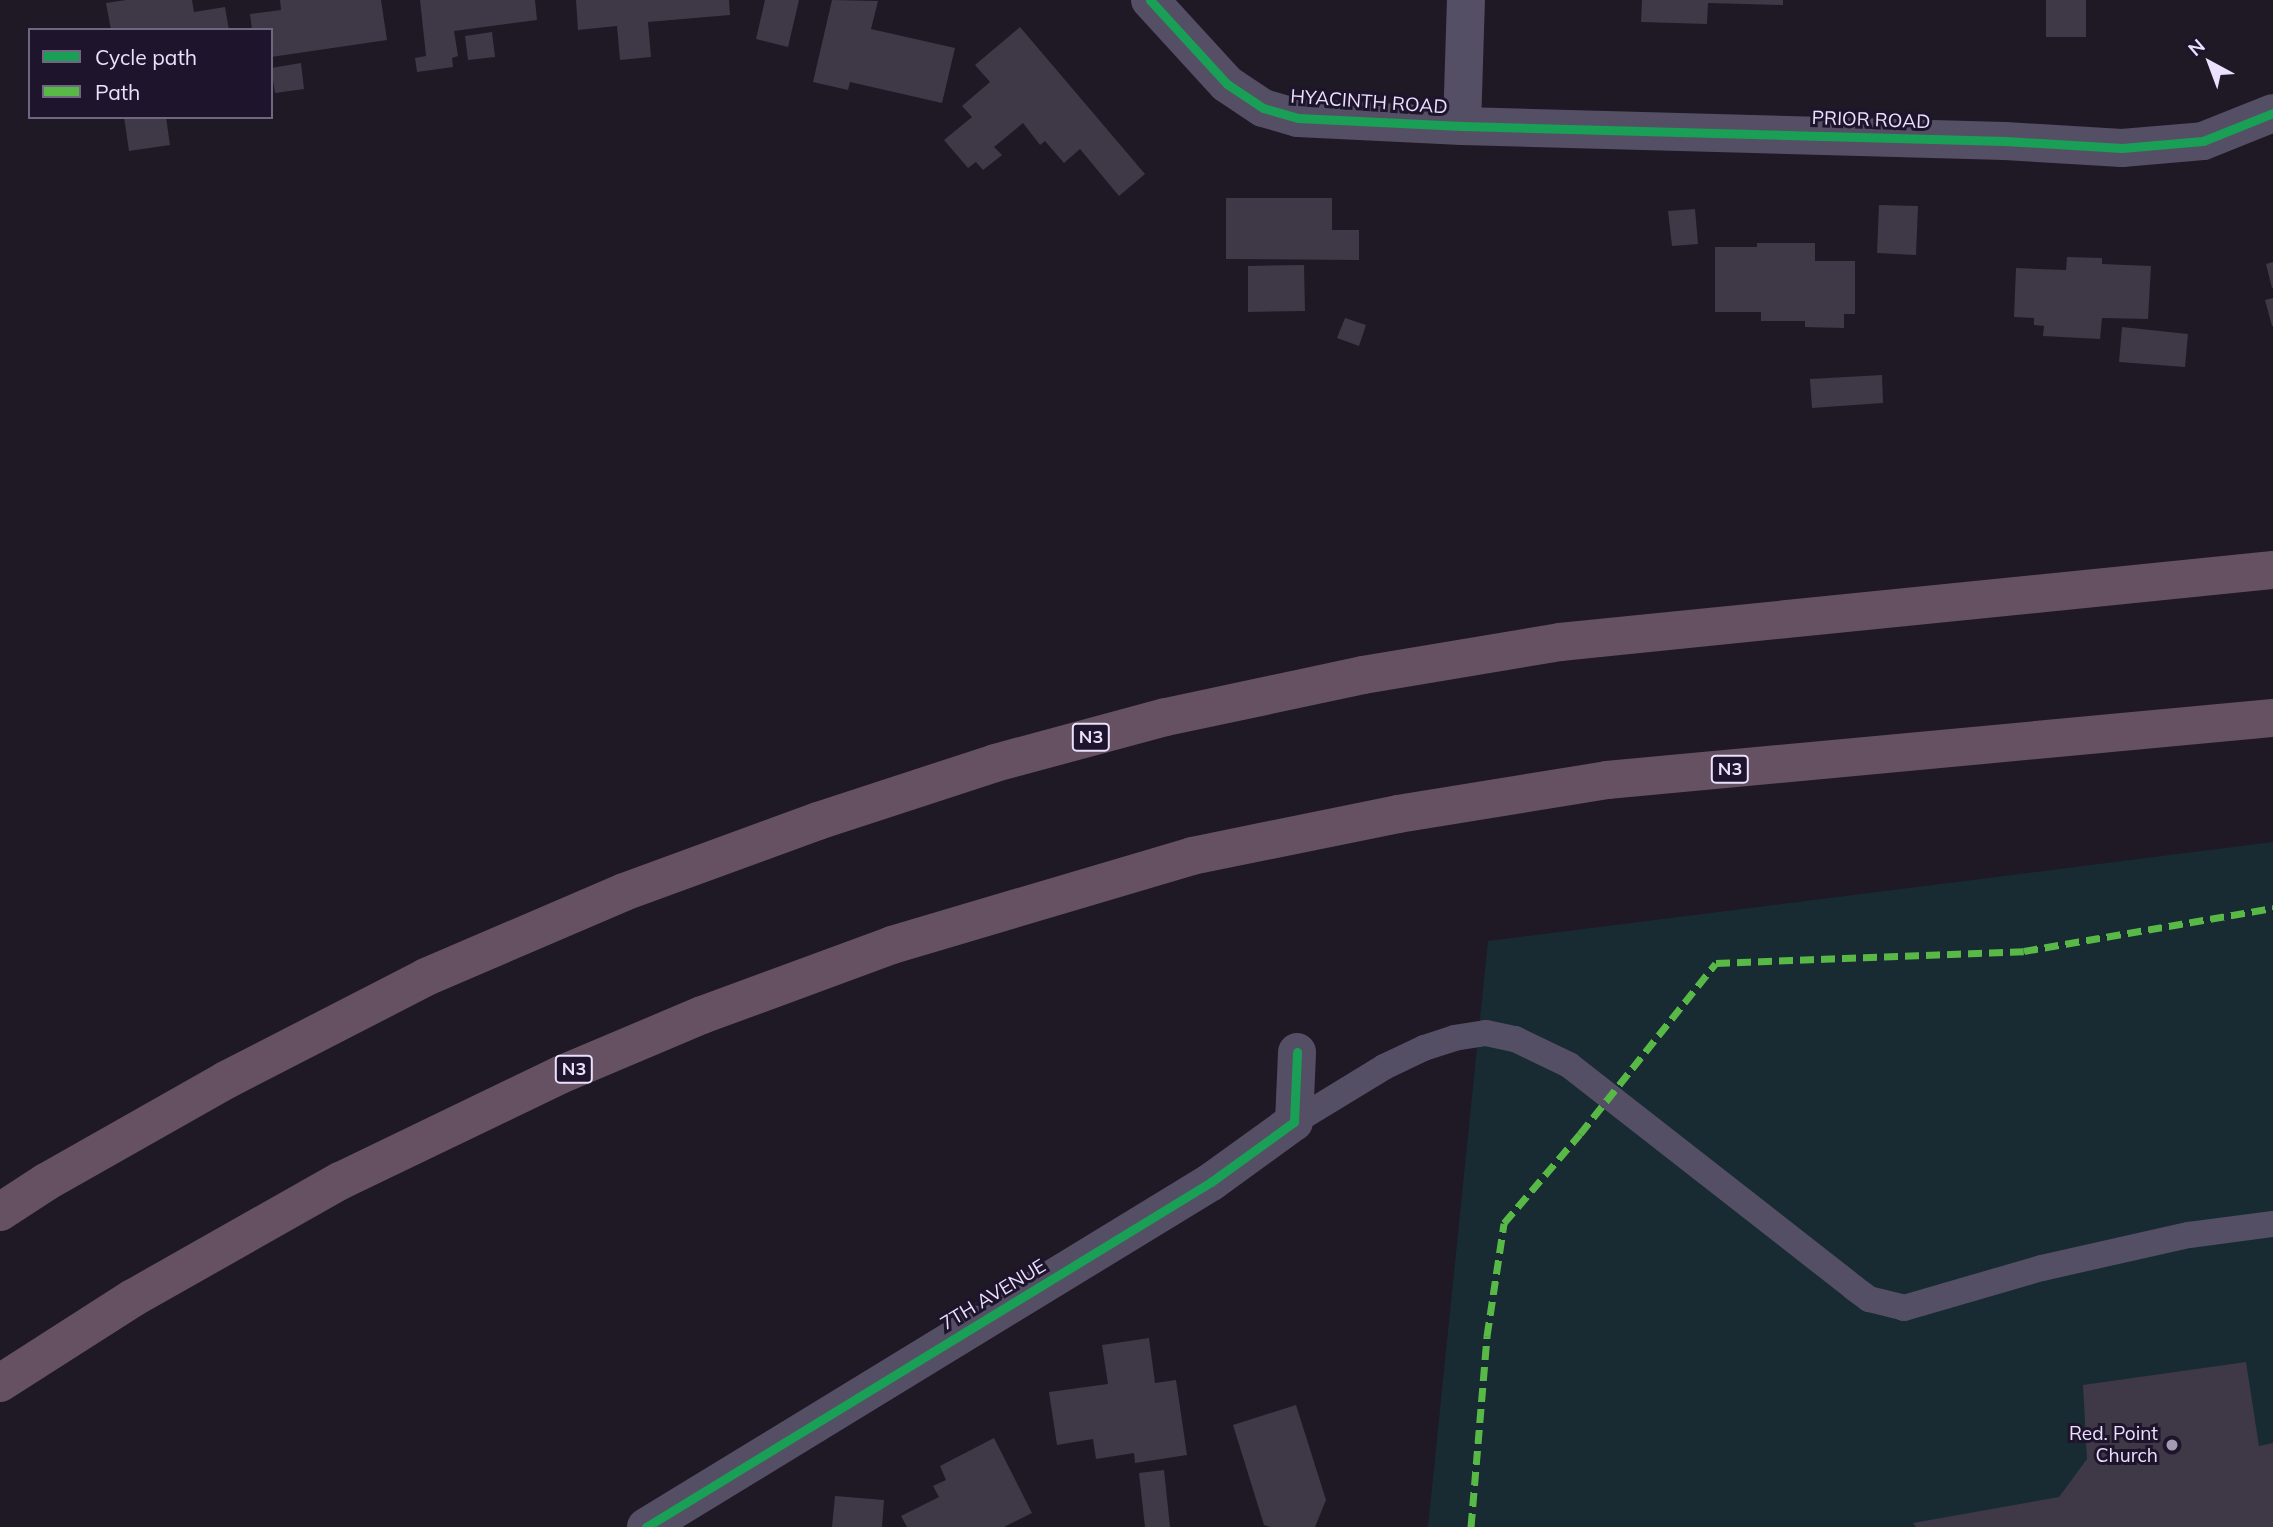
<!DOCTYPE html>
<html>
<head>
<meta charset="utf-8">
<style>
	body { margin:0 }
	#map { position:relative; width:2273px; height:1527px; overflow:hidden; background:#1f1926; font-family:Mulish,sans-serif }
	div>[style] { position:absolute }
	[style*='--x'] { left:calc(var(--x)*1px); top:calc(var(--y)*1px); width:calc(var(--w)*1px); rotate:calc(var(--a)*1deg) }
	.green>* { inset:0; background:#182b33 }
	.building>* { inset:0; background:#3e3847 }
	.lane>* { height:26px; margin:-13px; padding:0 13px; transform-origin:13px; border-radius:13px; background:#554f65 }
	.street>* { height:38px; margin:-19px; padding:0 19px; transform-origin:19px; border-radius:19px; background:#554f65 }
	.highway>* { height:38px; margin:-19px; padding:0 19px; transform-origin:19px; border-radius:19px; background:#655162 }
	.quiet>* { height:7px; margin-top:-3.5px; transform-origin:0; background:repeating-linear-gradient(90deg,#58b947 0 14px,transparent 0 21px) }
	.cycleway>* { height:9px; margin:-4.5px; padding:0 4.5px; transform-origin:4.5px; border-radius:4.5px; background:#1a9f57 }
	.dots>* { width:19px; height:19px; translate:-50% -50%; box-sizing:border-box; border:4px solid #1e142b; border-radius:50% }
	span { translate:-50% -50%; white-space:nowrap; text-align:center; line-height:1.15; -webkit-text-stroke:6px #1e142b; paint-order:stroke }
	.shield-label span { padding:2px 5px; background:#1e142b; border:2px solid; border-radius:5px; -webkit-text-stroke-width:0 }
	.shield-label { font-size:18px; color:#ebe0fd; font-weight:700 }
	.street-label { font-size:19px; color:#ebe0fd }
	.poi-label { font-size:19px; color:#ebe0fd }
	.right { translate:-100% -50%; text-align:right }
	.legend { position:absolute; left:28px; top:28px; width:245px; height:91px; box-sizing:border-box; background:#1e142b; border:2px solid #70667f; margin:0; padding:9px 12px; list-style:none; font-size:21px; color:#ebe0fd }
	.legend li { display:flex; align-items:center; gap:14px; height:35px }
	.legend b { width:35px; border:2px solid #70667f }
	.north { position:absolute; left:2175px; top:28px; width:70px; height:70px; -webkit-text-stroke:5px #1e142b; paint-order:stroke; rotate:319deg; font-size:19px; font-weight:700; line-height:28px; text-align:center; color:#ebe0fd }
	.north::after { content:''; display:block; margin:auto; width:24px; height:32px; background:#ebe0fd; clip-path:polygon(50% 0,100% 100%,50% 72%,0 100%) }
</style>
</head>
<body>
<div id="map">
	<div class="green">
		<i style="clip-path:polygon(2273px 842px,2273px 1527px,1428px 1527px,1488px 941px)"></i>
	</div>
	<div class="building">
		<i style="clip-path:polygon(126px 0,192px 0,194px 12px,225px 7px,229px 30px,111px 30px,106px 3px)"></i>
		<i style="clip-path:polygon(280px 0,381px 0,387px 40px,271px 57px,271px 30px,252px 30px,250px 14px,281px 10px)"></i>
		<i style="clip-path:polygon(420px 0,535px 0,537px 20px,454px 31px,458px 56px,452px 58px,453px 67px,417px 72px,415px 58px,426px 56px)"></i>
		<i style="clip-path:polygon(576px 0,729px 0,730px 15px,648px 22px,651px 57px,620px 60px,617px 26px,578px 30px)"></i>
		<i style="clip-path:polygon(765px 0,799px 0,788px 47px,756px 39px)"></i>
		<i style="clip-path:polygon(832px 0,878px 1px,871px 29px,955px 48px,942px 103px,850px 82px,848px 90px,813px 82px)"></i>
		<i style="clip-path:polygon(1642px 0,1783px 0,1783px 5px,1708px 3px,1707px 24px,1641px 22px)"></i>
		<i style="clip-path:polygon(2046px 0,2086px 0,2086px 37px,2046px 37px)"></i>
		<i style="clip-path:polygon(1020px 27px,1145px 174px,1119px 196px,1080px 149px,1064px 163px,1045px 141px,1040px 145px,1023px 123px,994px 147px,1002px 155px,983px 170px,976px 162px,968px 168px,944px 140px,972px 117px,962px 106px,990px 82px,975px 65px)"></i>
		<i style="clip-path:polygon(492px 32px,495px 57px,468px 60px,465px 36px)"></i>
		<i style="clip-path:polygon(301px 63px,304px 89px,275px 93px,271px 68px)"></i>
		<i style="clip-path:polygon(124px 117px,166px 117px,170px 145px,129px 151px)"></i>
		<i style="clip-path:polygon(1226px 198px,1332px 198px,1332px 230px,1359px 230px,1359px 260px,1226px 259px)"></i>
		<i style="clip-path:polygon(1879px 205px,1918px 206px,1916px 255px,1877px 253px)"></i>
		<i style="clip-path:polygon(1695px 209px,1698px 244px,1672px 246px,1668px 211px)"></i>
		<i style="clip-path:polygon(1757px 243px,1815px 243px,1815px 261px,1855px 261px,1855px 314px,1844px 314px,1844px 328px,1805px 327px,1805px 321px,1761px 321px,1761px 312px,1715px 312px,1715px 247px,1757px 247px)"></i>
		<i style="clip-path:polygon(2067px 257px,2102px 258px,2102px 264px,2151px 266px,2148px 319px,2102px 318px,2100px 339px,2043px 336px,2044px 326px,2034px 325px,2034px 318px,2014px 317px,2016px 268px,2066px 270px)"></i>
		<i style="clip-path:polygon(2273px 262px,2273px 288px,2272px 288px,2266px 264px)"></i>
		<i style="clip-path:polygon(1304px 265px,1305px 311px,1248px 312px,1248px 266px)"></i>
		<i style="clip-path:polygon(2273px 298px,2273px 326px,2272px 326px,2265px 300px)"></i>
		<i style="clip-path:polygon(1345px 318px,1366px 325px,1359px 346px,1337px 338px)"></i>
		<i style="clip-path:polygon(2122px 327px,2188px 334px,2185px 367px,2119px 362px)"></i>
		<i style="clip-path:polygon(1882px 375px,1883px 403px,1812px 408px,1810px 379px)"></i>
		<i style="clip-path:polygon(1149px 1338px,1155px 1383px,1176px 1380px,1187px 1455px,1135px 1463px,1134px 1453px,1096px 1459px,1093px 1439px,1057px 1445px,1049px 1392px,1108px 1384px,1102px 1345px)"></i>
		<i style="clip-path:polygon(2246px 1362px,2259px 1446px,2273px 1443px,2273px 1527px,1916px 1527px,1913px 1523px,2059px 1497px,2087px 1459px,2083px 1385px)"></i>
		<i style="clip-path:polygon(1296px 1405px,1326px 1500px,1315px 1527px,1270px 1527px,1264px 1525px,1233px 1425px)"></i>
		<i style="clip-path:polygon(994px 1438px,1032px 1513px,1004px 1527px,907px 1527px,901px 1516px,939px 1497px,933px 1486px,946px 1480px,940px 1466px)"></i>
		<i style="clip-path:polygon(1164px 1470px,1170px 1527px,1145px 1527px,1139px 1473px)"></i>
		<i style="clip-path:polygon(835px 1496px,884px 1500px,882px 1527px,832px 1527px)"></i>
	</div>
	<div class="lane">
		<i style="--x:1294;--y:1122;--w:105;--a:-31.4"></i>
		<i style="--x:1384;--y:1067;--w:44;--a:-25.4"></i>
		<i style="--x:1424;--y:1048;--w:32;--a:-18"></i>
		<i style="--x:1454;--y:1038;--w:32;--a:-9"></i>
		<i style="--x:1486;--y:1033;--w:30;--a:12"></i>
		<i style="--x:1515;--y:1039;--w:60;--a:25.7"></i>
		<i style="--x:1569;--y:1065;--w:362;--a:38"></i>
		<i style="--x:1854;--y:1288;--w:19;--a:36"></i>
		<i style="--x:1869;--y:1299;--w:36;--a:14"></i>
		<i style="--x:1904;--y:1308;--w:144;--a:-16.2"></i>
		<i style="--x:2042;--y:1268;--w:151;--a:-12.7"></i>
		<i style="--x:2189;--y:1235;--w:85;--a:-7.5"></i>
	</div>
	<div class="street">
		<i style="--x:1150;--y:0;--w:114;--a:47.5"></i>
		<i style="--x:1227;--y:84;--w:43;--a:33.7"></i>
		<i style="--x:1263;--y:108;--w:36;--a:16"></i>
		<i style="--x:1298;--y:118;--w:164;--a:2.8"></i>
		<i style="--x:1462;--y:126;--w:543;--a:1.58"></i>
		<i style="--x:2005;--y:141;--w:117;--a:3.4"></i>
		<i style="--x:2122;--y:148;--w:81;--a:-4.9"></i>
		<i style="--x:2203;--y:141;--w:75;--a:-21.8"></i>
		<i style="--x:1462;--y:126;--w:126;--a:-88.2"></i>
		<i style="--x:646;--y:1527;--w:662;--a:-31.41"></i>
		<i style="--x:1211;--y:1182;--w:102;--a:-35.9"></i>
		<i style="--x:1294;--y:1122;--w:70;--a:-87.5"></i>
	</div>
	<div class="highway">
		<i style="--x:0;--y:1212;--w:55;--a:-33.1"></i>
		<i style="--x:46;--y:1182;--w:207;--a:-29.5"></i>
		<i style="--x:226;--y:1080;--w:225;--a:-27.2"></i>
		<i style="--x:426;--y:977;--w:215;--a:-23.2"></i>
		<i style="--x:624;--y:892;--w:207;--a:-20.1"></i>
		<i style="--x:818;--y:821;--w:186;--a:-18.1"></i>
		<i style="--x:995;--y:763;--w:177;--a:-15.1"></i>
		<i style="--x:1166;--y:717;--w:201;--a:-12"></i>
		<i style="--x:1363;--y:675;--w:200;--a:-9.5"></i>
		<i style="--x:1560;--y:642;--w:717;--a:-5.77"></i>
		<i style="--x:0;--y:1383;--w:158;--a:-32.6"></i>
		<i style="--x:133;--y:1298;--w:238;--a:-29.5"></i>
		<i style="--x:340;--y:1181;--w:244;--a:-25.7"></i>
		<i style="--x:560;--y:1075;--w:154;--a:-22.9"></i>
		<i style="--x:702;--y:1015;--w:202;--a:-20.2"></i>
		<i style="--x:892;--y:945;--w:313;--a:-16.5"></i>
		<i style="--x:1192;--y:856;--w:210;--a:-11.5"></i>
		<i style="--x:1398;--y:814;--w:212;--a:-9.2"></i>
		<i style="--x:1607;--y:780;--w:669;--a:-5.32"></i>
	</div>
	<div class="quiet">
		<i style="--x:1471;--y:1527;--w:192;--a:-85.2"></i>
		<i style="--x:1487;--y:1336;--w:114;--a:-81.4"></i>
		<i style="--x:1504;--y:1223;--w:117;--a:-49.5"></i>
		<i style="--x:1580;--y:1134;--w:218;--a:-51.5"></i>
		<i style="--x:1716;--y:963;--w:308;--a:-2.2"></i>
		<i style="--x:2024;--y:951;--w:253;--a:-9.8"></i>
	</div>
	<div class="cycleway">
		<i style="--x:1150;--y:0;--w:114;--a:47.5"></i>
		<i style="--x:1227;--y:84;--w:43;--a:33.7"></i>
		<i style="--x:1263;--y:108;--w:36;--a:16"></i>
		<i style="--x:1298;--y:118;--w:164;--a:2.8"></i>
		<i style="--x:1462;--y:126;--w:543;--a:1.58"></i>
		<i style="--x:2005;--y:141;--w:117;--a:3.4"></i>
		<i style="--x:2122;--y:148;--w:81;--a:-4.9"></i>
		<i style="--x:2203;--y:141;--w:75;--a:-21.8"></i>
		<i style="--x:646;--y:1527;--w:662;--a:-31.41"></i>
		<i style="--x:1211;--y:1182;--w:102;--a:-35.9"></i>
		<i style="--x:1294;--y:1122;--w:70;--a:-87.5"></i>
	</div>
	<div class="dots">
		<i style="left:2172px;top:1445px;background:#a49ab2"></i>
	</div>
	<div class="shield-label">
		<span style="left:1091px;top:737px">N3</span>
		<span style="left:1730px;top:769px">N3</span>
		<span style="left:574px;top:1069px">N3</span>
	</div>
	<div class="street-label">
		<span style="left:1369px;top:102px;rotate:4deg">HYACINTH ROAD</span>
		<span style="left:1871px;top:120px;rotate:2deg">PRIOR ROAD</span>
		<span style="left:993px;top:1295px;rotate:-31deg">7TH AVENUE</span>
	</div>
	<div class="poi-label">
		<span class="right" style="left:2158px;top:1445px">Red. Point<br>Church</span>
	</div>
	<ul class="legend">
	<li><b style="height:9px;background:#1a9f57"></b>Cycle path</li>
	<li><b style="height:9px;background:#58b947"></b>Path</li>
	</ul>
	<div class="north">N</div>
</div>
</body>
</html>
